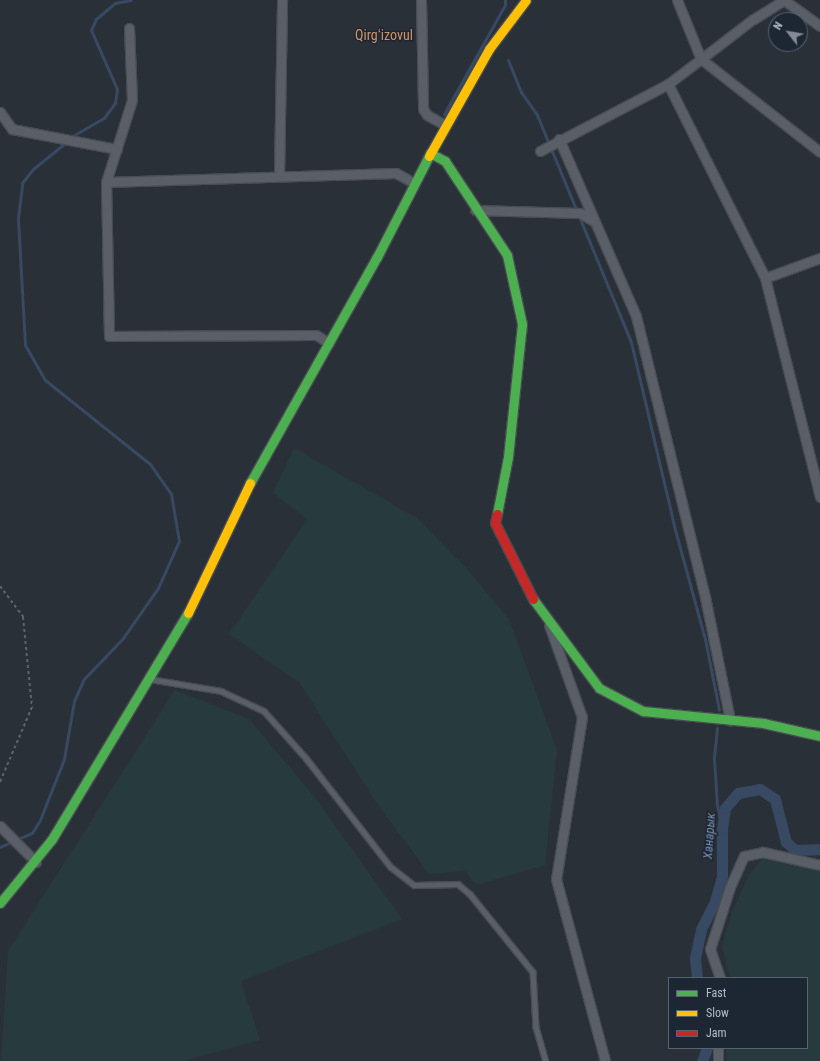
<!DOCTYPE html>
<html>
<head>
<meta charset="utf-8">
<style>
	body { margin:0 }
	#map { position:relative; width:820px; height:1061px; overflow:hidden; background:#2a3038; font-family:"Roboto Condensed",sans-serif }
	div>[style] { position:absolute }
	[style*='--x'] { left:calc(var(--x)*1px); top:calc(var(--y)*1px); width:calc(var(--w)*1px); rotate:calc(var(--a)*1deg) }
	.green>* { inset:0; background:#273a3e }
	.stream>* { height:3px; margin:-1.5px; padding:0 1.5px; transform-origin:1.5px; border-radius:1.5px; background:#384963 }
	.canal>* { height:11px; margin:-5.5px; padding:0 5.5px; transform-origin:5.5px; border-radius:5.5px; background:#384963 }
	.path>* { height:2px; margin-top:-1px; transform-origin:0; background:repeating-linear-gradient(90deg,#5d636a 0 3px,transparent 0 6px) }
	.roads { filter:drop-shadow(1px 0 #484c53) drop-shadow(-1px 0 #484c53) drop-shadow(0 1px #484c53) drop-shadow(0 -1px #484c53) }
	.lane>* { height:4.5px; margin:-2.25px; padding:0 2.25px; transform-origin:2.25px; border-radius:2.25px; background:#5a5e66 }
	.street>* { height:9px; margin:-4.5px; padding:0 4.5px; transform-origin:4.5px; border-radius:4.5px; background:#5a5e66 }
	.fast>* { height:9px; margin:-4.5px; padding:0 4.5px; transform-origin:4.5px; border-radius:4.5px; background:#4caf50 }
	.slow>* { height:9px; margin:-4.5px; padding:0 4.5px; transform-origin:4.5px; border-radius:4.5px; background:#ffc107 }
	.jam>* { height:9px; margin:-4.5px; padding:0 4.5px; transform-origin:4.5px; border-radius:4.5px; background:#c62828 }
	span { translate:-50% -50%; white-space:nowrap; text-align:center; line-height:1.15; -webkit-text-stroke:3px #1d2633; paint-order:stroke }
	.water-label { font-size:13px; color:#7c92b1; font-style:italic }
	.quarter-label { font-size:14px; color:#d59563 }
	.legend { position:absolute; left:668px; top:977px; width:140px; height:72px; box-sizing:border-box; background:#1d2633; border:1px solid #59626f; margin:0; padding:5px 7px; list-style:none; font-size:12px; color:#b4bcc9 }
	.legend li { display:flex; align-items:center; gap:8px; height:20px }
	.legend b { width:20px; border:1px solid #59626f }
	.north { position:absolute; left:768px; top:12px; width:40px; height:40px; box-sizing:border-box; background:#1d2633; border:1px solid #59626f; border-radius:50%; rotate:301deg; font-size:11px; font-weight:700; line-height:16px; text-align:center; color:#b4bcc9 }
	.north::after { content:''; display:block; margin:auto; width:14px; height:18px; background:#848b96; clip-path:polygon(50% 0,100% 100%,50% 72%,0 100%) }
</style>
</head>
<body>
<div id="map">
	<div class="green">
		<i style="clip-path:polygon(294px 448px,417px 518px,466px 568px,509px 619px,557px 750px,545px 865px,476px 885px,465px 871px,429px 874px,374px 799px,299px 682px,229px 634px,307px 519px,273px 493px)"></i>
		<i style="clip-path:polygon(175px 690px,249px 719px,313px 795px,402px 919px,241px 981px,260px 1040px,183px 1061px,1px 1061px,8px 951px)"></i>
		<i style="clip-path:polygon(763px 858px,820px 871px,820px 1061px,726px 1061px,727px 1048px,807px 1048px,807px 978px,730px 978px,722px 946px,732px 912px,749px 875px)"></i>
	</div>
	<div class="stream">
		<i style="--x:508;--y:60;--w:35;--a:68"></i>
		<i style="--x:521;--y:92;--w:28;--a:55"></i>
		<i style="--x:537;--y:115;--w:246;--a:67.5"></i>
		<i style="--x:631;--y:342;--w:189;--a:76.8"></i>
		<i style="--x:674;--y:526;--w:117;--a:74.7"></i>
		<i style="--x:705;--y:639;--w:72;--a:78.8"></i>
		<i style="--x:444;--y:114;--w:125;--a:-60.8"></i>
		<i style="--x:505;--y:5;--w:5;--a:-90"></i>
		<i style="--x:717;--y:728;--w:31;--a:96"></i>
		<i style="--x:714;--y:759;--w:46;--a:86.3"></i>
		<i style="--x:717;--y:805;--w:25;--a:78"></i>
		<i style="--x:0;--y:847;--w:35;--a:-24"></i>
		<i style="--x:32;--y:833;--w:15;--a:-58"></i>
		<i style="--x:40;--y:820;--w:66;--a:-68.5"></i>
		<i style="--x:64;--y:759;--w:59;--a:-80.2"></i>
		<i style="--x:74;--y:701;--w:24;--a:-66"></i>
		<i style="--x:84;--y:679;--w:57;--a:-46.4"></i>
		<i style="--x:123;--y:638;--w:61;--a:-55"></i>
		<i style="--x:158;--y:588;--w:51;--a:-65.9"></i>
		<i style="--x:179;--y:541;--w:48;--a:-99.7"></i>
		<i style="--x:171;--y:494;--w:37;--a:-125"></i>
		<i style="--x:150;--y:464;--w:134;--a:-141.3"></i>
		<i style="--x:45;--y:380;--w:40;--a:-119.7"></i>
		<i style="--x:25;--y:345;--w:127;--a:-93.2"></i>
		<i style="--x:18;--y:218;--w:35;--a:-83"></i>
		<i style="--x:22;--y:183;--w:18;--a:-52"></i>
		<i style="--x:33;--y:169;--w:55;--a:-39.1"></i>
		<i style="--x:76;--y:134;--w:32;--a:-30"></i>
		<i style="--x:104;--y:118;--w:19;--a:-54"></i>
		<i style="--x:115;--y:103;--w:14;--a:-82"></i>
		<i style="--x:117;--y:89;--w:64;--a:-113.8"></i>
		<i style="--x:91;--y:30;--w:12;--a:-66"></i>
		<i style="--x:96;--y:19;--w:25;--a:-40"></i>
		<i style="--x:115;--y:3;--w:16;--a:-11"></i>
	</div>
	<div class="canal">
		<i style="--x:697;--y:978;--w:20;--a:-96"></i>
		<i style="--x:695;--y:958;--w:30;--a:-78"></i>
		<i style="--x:701;--y:929;--w:31;--a:-63"></i>
		<i style="--x:715;--y:901;--w:25;--a:-74"></i>
		<i style="--x:722;--y:877;--w:48;--a:-90"></i>
		<i style="--x:722;--y:829;--w:21;--a:-82"></i>
		<i style="--x:725;--y:808;--w:20;--a:-49"></i>
		<i style="--x:738;--y:793;--w:22;--a:-10"></i>
		<i style="--x:760;--y:789;--w:18;--a:34"></i>
		<i style="--x:775;--y:799;--w:44;--a:75.7"></i>
		<i style="--x:786;--y:842;--w:12;--a:42"></i>
		<i style="--x:795;--y:850;--w:25;--a:-2"></i>
		<i style="--x:702;--y:1061;--w:14;--a:-69"></i>
	</div>
	<div class="path">
		<i style="--x:0;--y:586;--w:39;--a:53"></i>
		<i style="--x:23;--y:617;--w:90;--a:84.3"></i>
		<i style="--x:32;--y:707;--w:82;--a:113.1"></i>
	</div>
	<div class="roads">
		<div class="lane">
			<i style="--x:150;--y:679;--w:72;--a:9.6"></i>
			<i style="--x:221;--y:691;--w:47;--a:24.9"></i>
			<i style="--x:264;--y:711;--w:63;--a:48.2"></i>
			<i style="--x:306;--y:758;--w:138;--a:52.1"></i>
			<i style="--x:391;--y:867;--w:29;--a:38"></i>
			<i style="--x:414;--y:885;--w:44;--a:-1.3"></i>
			<i style="--x:458;--y:884;--w:16;--a:40"></i>
			<i style="--x:470;--y:894;--w:100;--a:51.1"></i>
			<i style="--x:533;--y:972;--w:55;--a:86.9"></i>
			<i style="--x:536;--y:1027;--w:35;--a:74"></i>
		</div>
		<div class="street">
			<i style="--x:421;--y:0;--w:109;--a:88.9"></i>
			<i style="--x:423;--y:109;--w:7;--a:56"></i>
			<i style="--x:427;--y:115;--w:21;--a:29"></i>
			<i style="--x:677;--y:0;--w:64;--a:67.9"></i>
			<i style="--x:701;--y:59;--w:41;--a:142.9"></i>
			<i style="--x:668;--y:84;--w:217;--a:63.4"></i>
			<i style="--x:765;--y:278;--w:226;--a:75.9"></i>
			<i style="--x:784;--y:0;--w:36;--a:148"></i>
			<i style="--x:753;--y:19;--w:66;--a:142.4"></i>
			<i style="--x:701;--y:59;--w:151;--a:38"></i>
			<i style="--x:784;--y:0;--w:44;--a:35.8"></i>
			<i style="--x:0;--y:112;--w:21;--a:55"></i>
			<i style="--x:12;--y:129;--w:107;--a:10.8"></i>
			<i style="--x:559;--y:139;--w:193;--a:66.5"></i>
			<i style="--x:636;--y:316;--w:289;--a:76.2"></i>
			<i style="--x:705;--y:597;--w:126;--a:78.5"></i>
			<i style="--x:540;--y:151;--w:144;--a:-27.6"></i>
			<i style="--x:279;--y:176;--w:176;--a:-89"></i>
			<i style="--x:106;--y:182;--w:86;--a:-72.4"></i>
			<i style="--x:132;--y:100;--w:72;--a:-92.4"></i>
			<i style="--x:475;--y:210;--w:105;--a:1.6"></i>
			<i style="--x:580;--y:213;--w:16;--a:30"></i>
			<i style="--x:765;--y:278;--w:59;--a:-20"></i>
			<i style="--x:329;--y:343;--w:15;--a:-148"></i>
			<i style="--x:316;--y:335;--w:207;--a:179.7"></i>
			<i style="--x:109;--y:336;--w:154;--a:-91.1"></i>
			<i style="--x:106;--y:182;--w:290;--a:-1.8"></i>
			<i style="--x:396;--y:173;--w:21;--a:29"></i>
			<i style="--x:549;--y:625;--w:98;--a:70.3"></i>
			<i style="--x:582;--y:717;--w:164;--a:99.1"></i>
			<i style="--x:556;--y:879;--w:188;--a:74.9"></i>
			<i style="--x:0;--y:826;--w:51;--a:45"></i>
			<i style="--x:720;--y:978;--w:31;--a:-109"></i>
			<i style="--x:710;--y:949;--w:65;--a:-72.1"></i>
			<i style="--x:730;--y:887;--w:34;--a:-66"></i>
			<i style="--x:744;--y:856;--w:19;--a:-12"></i>
			<i style="--x:763;--y:852;--w:58;--a:12.8"></i>
			<i style="--x:718;--y:1061;--w:13;--a:-90"></i>
		</div>
		<div class="fast">
			<i style="--x:430;--y:153;--w:17;--a:28"></i>
			<i style="--x:445;--y:161;--w:113;--a:56.6"></i>
			<i style="--x:507;--y:255;--w:71;--a:77.7"></i>
			<i style="--x:522;--y:324;--w:134;--a:96"></i>
			<i style="--x:508;--y:457;--w:58;--a:100.9"></i>
			<i style="--x:250;--y:483;--w:259;--a:-60.7"></i>
			<i style="--x:377;--y:257;--w:114;--a:-62.8"></i>
			<i style="--x:533;--y:599;--w:111;--a:53.4"></i>
			<i style="--x:599;--y:688;--w:50;--a:27.6"></i>
			<i style="--x:643;--y:711;--w:121;--a:5.7"></i>
			<i style="--x:763;--y:723;--w:58;--a:12.8"></i>
			<i style="--x:0;--y:903;--w:82;--a:-50.9"></i>
			<i style="--x:52;--y:839;--w:264;--a:-59"></i>
		</div>
		<div class="slow">
			<i style="--x:429;--y:156;--w:123;--a:-60.7"></i>
			<i style="--x:489;--y:49;--w:61;--a:-52.9"></i>
			<i style="--x:188;--y:613;--w:144;--a:-64.5"></i>
		</div>
		<div class="jam">
			<i style="--x:497;--y:514;--w:9;--a:103"></i>
			<i style="--x:495;--y:523;--w:85;--a:63.4"></i>
		</div>
	</div>
	<div class="water-label">
		<span style="left:710px;top:836px;rotate:-86deg">Ханарык</span>
	</div>
	<div class="quarter-label">
		<span style="left:384px;top:35px">Qirgʻizovul</span>
	</div>
	<ul class="legend">
	<li><b style="height:5px;background:#4caf50"></b>Fast</li>
	<li><b style="height:5px;background:#ffc107"></b>Slow</li>
	<li><b style="height:5px;background:#c62828"></b>Jam</li>
	</ul>
	<div class="north">N</div>
</div>
</body>
</html>
